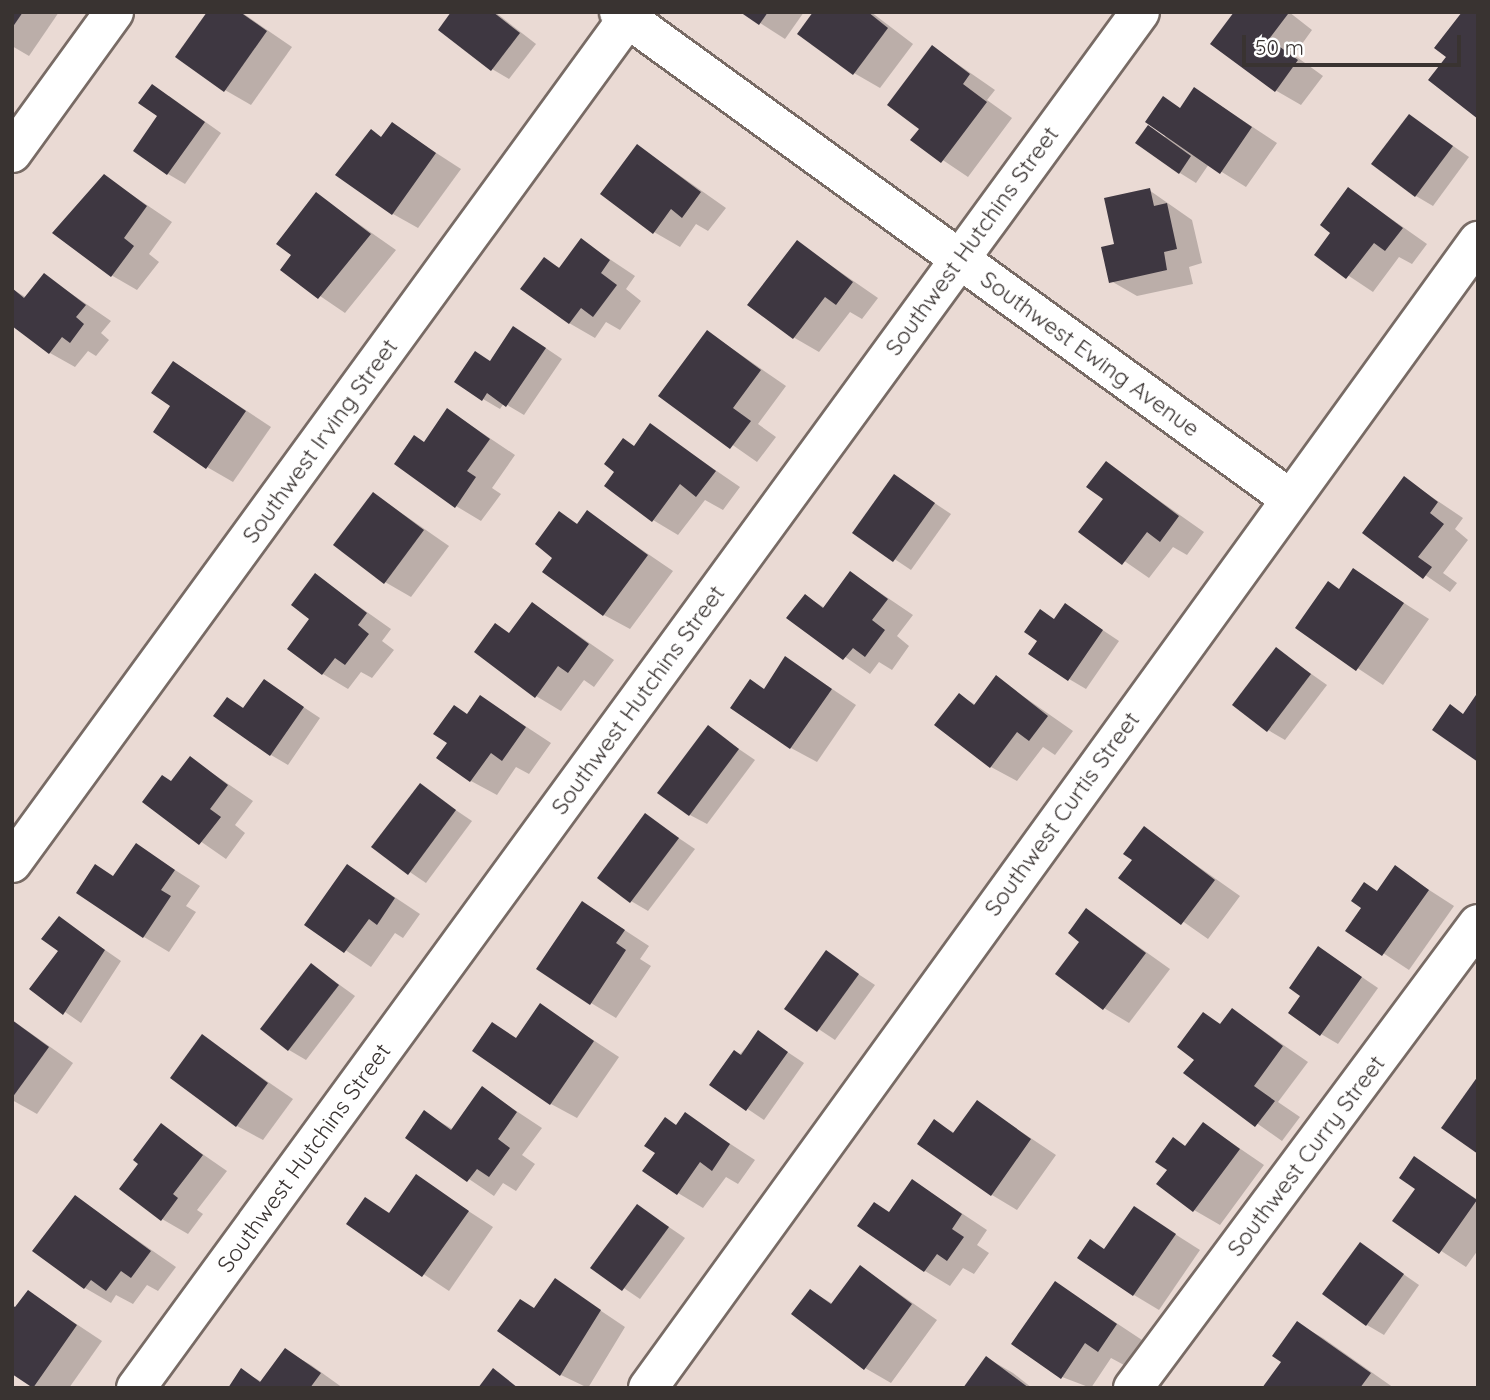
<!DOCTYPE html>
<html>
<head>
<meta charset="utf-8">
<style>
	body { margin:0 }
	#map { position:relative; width:1490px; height:1400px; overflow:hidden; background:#eadad4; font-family:Quicksand,sans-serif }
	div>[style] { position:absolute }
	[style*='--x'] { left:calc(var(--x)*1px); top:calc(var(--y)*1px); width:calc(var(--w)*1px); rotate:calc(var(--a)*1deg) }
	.shadow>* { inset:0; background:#0003 }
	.building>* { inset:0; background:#3e3741 }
	.roads { filter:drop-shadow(2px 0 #786b65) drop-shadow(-2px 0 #786b65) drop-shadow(0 2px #786b65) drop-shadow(0 -2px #786b65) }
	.minor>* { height:38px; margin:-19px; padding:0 19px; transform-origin:19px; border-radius:19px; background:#fff }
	span { translate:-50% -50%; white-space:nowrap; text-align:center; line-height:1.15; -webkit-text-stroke:7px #fff; paint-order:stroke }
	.street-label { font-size:23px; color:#393331 }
	.frame { position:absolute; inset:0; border:14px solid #393331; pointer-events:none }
	.scale { position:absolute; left:1242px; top:35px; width:219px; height:32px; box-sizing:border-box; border:4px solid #393331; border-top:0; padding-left:9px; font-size:21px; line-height:24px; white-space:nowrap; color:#393331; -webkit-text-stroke:5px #fff; paint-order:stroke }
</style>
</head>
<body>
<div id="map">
	<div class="shadow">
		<i style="clip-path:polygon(12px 12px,59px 12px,29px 56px,12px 46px)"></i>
		<i style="clip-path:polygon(209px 12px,241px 12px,292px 47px,251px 105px,225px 90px)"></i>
		<i style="clip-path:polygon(453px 12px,495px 12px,536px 44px,509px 79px,492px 69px)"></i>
		<i style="clip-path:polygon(743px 12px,804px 12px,785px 39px)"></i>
		<i style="clip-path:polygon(815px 12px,871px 12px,913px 44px,880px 88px,854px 73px)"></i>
		<i style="clip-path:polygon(1236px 12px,1289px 12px,1312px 30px,1294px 55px,1323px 76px,1301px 105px,1275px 90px)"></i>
		<i style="clip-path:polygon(933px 47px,995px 90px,987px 100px,1012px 118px,968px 177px,913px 140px,921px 129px)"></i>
		<i style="clip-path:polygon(1195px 89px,1277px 143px,1246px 187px,1209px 164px,1196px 183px,1180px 173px,1148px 127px,1165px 137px)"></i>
		<i style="clip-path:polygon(169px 96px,221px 133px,185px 184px,168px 174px,160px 116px)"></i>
		<i style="clip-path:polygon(1410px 116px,1469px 157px,1433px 206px,1416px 196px)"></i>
		<i style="clip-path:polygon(393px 125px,461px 169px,418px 228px,393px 214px,383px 138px)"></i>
		<i style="clip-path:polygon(638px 146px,726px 208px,708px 231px,696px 224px,680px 247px,654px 232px)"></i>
		<i style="clip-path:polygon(104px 176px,172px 222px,149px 254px,159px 262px,137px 290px,111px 275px)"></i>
		<i style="clip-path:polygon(1349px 189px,1427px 244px,1412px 264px,1399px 257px,1373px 292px,1316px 254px,1332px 233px)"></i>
		<i style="clip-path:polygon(1149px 190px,1192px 220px,1202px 263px,1189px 267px,1193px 284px,1137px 296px,1111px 281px,1116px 246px)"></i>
		<i style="clip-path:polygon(316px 194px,396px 250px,345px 313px,282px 270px,293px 255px)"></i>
		<i style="clip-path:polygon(581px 240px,635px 276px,626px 289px,641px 301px,620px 330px,606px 322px,595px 338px,569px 323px,544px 259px,560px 268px)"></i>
		<i style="clip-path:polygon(797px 242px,878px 298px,862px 319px,850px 312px,819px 352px,793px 337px)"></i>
		<i style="clip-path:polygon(44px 275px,111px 321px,101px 333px,109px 340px,96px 356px,88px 351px,75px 367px,50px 353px,12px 289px,27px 298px)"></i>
		<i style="clip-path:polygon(708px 332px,786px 386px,758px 424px,776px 437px,757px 462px,661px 395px)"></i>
		<i style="clip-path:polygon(531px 338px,562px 359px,524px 415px,504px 403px,500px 409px,483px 399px,491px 362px)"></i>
		<i style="clip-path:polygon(174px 363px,271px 427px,233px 482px,207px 467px,173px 406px)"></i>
		<i style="clip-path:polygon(448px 410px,515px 455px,492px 488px,501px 494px,481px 521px,456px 506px,424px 443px)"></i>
		<i style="clip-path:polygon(651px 426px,740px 487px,723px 510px,705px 500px,678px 535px,653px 520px,617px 472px,624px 440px,635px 447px)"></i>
		<i style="clip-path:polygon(1106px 463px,1204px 532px,1187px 555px,1173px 547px,1149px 578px,1081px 531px,1105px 499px)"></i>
		<i style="clip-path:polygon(894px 476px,951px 514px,911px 570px,854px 532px)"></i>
		<i style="clip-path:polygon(1405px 479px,1463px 518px,1455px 529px,1468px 540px,1443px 573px,1457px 583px,1450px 592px,1364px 533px)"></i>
		<i style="clip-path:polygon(374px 494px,449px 546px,411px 597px,385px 582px)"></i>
		<i style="clip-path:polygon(588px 513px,673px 571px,630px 629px,604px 615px,555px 557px,560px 514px,579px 525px)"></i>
		<i style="clip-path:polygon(1354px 571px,1429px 619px,1383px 685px,1297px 628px,1340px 590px)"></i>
		<i style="clip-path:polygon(851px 573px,913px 615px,897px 636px,909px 646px,892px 670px,879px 662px,870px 674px,789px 618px,805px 596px,825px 608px)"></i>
		<i style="clip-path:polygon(316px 576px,391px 629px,382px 641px,394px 650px,372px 678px,361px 672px,348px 689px,323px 674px,312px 619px)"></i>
		<i style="clip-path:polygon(533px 604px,614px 660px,594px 687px,584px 680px,561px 711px,536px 696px,511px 634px)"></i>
		<i style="clip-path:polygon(1065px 605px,1119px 641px,1086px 689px,1069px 679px,1055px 620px)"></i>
		<i style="clip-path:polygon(1276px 649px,1327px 685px,1285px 740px,1268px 730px)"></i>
		<i style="clip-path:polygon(786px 658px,856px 705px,817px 762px,791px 748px,765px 690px)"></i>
		<i style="clip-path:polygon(997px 678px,1073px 731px,1055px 755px,1043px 747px,1017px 781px,991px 767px,959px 695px,976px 705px)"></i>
		<i style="clip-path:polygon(264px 681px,320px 718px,288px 765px,271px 755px,228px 699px,245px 709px)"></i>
		<i style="clip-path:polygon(481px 697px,551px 743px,529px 774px,516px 767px,497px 795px,471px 781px,469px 715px)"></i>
		<i style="clip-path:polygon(708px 728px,755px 760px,707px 824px,690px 815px)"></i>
		<i style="clip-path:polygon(190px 758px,253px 801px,235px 825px,245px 833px,226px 859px,144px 802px,172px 782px)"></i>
		<i style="clip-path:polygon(420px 786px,472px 821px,426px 883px,373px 847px)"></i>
		<i style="clip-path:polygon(646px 816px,695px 849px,648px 911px,631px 901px)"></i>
		<i style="clip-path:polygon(1145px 829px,1240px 896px,1208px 939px,1121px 878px,1134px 860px)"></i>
		<i style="clip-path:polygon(136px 845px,200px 886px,186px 906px,196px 912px,169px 952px,144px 937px,114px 878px)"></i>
		<i style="clip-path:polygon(348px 866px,420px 914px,403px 938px,395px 933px,371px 967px,306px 924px)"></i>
		<i style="clip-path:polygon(1395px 868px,1454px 906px,1409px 970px,1348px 930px)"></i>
		<i style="clip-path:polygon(583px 903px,649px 946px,640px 959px,651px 966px,616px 1018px,591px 1003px)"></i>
		<i style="clip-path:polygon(1087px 910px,1170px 969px,1129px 1023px,1104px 1008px,1081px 941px)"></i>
		<i style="clip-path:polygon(59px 918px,121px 961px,81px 1023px,32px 989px,61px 951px)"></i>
		<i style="clip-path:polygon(1319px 948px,1378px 988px,1338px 1044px,1321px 1034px,1302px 996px)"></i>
		<i style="clip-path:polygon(826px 953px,875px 985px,835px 1040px,787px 1008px)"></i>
		<i style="clip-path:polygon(312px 965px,355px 996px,306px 1060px,289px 1050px)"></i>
		<i style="clip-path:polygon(540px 1005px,619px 1057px,577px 1118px,551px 1104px,517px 1039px)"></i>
		<i style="clip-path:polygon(1233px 1010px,1308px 1062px,1278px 1102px,1300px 1117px,1282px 1141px,1186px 1073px,1196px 1059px,1203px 1014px,1222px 1025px)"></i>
		<i style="clip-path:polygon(12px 1020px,73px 1063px,37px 1114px,12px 1100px)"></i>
		<i style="clip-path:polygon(759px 1033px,804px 1063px,764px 1120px,712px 1085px)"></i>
		<i style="clip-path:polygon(203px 1037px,293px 1099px,263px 1140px,237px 1126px)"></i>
		<i style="clip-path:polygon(483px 1089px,542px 1128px,522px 1155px,535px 1164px,516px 1191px,503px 1183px,494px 1196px,407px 1137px,425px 1113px,454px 1130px)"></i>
		<i style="clip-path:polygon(977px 1102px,1056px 1155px,1017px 1210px,992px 1195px,934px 1122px,955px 1133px)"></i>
		<i style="clip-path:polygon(686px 1115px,755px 1160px,738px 1184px,726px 1177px,703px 1208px,678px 1193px,677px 1126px)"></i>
		<i style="clip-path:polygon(1204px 1124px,1264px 1165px,1220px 1225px,1194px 1210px,1169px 1170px,1174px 1139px,1187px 1147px)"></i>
		<i style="clip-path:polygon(162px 1126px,227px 1171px,197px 1210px,203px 1214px,188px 1234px,162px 1219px,141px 1164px)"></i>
		<i style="clip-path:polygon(1415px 1158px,1478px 1200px,1478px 1250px,1466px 1267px,1395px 1221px,1418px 1189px)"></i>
		<i style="clip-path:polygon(416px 1177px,493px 1227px,449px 1291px,348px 1224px,365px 1199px,391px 1214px)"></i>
		<i style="clip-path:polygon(913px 1181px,987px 1230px,977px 1245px,989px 1253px,974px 1274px,963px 1268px,950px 1286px,925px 1271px,889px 1213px)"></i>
		<i style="clip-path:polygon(75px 1197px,176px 1267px,158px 1291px,147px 1285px,133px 1304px,116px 1295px,111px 1303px,85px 1288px)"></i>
		<i style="clip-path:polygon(638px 1206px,685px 1238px,640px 1299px,593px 1267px)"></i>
		<i style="clip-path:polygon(1134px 1208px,1200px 1250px,1159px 1310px,1134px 1295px,1105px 1250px)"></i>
		<i style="clip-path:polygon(1360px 1244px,1419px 1285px,1384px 1335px,1367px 1325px)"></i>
		<i style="clip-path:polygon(861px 1267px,937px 1320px,891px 1383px,865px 1368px,811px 1291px,833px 1304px)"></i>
		<i style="clip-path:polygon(555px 1280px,625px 1327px,588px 1388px,561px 1375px,499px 1331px,535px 1309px)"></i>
		<i style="clip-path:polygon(1056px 1283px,1142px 1340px,1124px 1365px,1111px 1358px,1091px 1388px,1062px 1377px)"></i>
		<i style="clip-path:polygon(28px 1292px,102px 1341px,69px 1388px,35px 1388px,12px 1372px)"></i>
		<i style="clip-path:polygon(1297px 1323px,1323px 1338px,1394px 1388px,1264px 1388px,1283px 1361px)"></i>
		<i style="clip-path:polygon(285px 1350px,311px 1365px,343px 1388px,230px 1388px,242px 1371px,262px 1382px)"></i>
		<i style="clip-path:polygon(987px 1358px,1013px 1373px,1032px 1388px,965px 1388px)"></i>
	</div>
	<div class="building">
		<i style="clip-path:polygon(12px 12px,23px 12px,12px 28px)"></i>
		<i style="clip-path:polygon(207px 12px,240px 12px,267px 31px,224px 92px,175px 57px)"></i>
		<i style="clip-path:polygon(451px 12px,493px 12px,520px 33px,491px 71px,438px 30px)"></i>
		<i style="clip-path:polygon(740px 12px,768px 12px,759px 25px)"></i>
		<i style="clip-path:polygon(813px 12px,868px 12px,888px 28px,853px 75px,797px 34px)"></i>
		<i style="clip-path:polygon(1234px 12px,1288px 14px,1269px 39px,1298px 60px,1275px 92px,1210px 44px)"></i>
		<i style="clip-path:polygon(1462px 12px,1478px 12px,1478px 119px,1428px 80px,1446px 57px,1434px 48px)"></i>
		<i style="clip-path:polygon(932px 45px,970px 74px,963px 84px,987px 102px,941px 163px,910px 140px,919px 129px,887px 105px)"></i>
		<i style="clip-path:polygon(152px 84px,205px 122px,167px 175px,133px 151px,157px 116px,138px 103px)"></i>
		<i style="clip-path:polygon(1194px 87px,1252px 127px,1220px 174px,1145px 122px,1163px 96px,1180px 108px)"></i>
		<i style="clip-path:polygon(1409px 114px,1453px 146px,1415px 197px,1371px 164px)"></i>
		<i style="clip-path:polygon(392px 122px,436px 153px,392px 215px,335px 175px,371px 129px,381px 137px)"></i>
		<i style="clip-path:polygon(1148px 125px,1191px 156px,1179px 174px,1135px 143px)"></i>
		<i style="clip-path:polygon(637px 144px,701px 192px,682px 218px,671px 209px,653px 234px,600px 194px)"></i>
		<i style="clip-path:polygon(104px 174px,147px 206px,124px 238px,134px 246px,111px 277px,52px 233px)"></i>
		<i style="clip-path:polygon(1348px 187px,1403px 228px,1385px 251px,1374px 243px,1346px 279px,1314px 255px,1330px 233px,1320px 225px)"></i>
		<i style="clip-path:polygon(1150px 188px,1154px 206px,1167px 203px,1177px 249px,1164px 252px,1167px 270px,1109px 283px,1101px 247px,1114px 244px,1104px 198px)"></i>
		<i style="clip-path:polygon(316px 192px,371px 234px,318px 299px,280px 270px,291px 255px,276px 244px)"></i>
		<i style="clip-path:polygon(581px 238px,610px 260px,601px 273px,617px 285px,593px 317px,581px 308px,569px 324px,520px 289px,544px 257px,559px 268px)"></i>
		<i style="clip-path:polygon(797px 240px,853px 282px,836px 305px,825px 297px,793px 339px,747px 305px)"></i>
		<i style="clip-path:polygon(44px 273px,86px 305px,76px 317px,84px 324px,70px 343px,62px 337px,49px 354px,12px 326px,12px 288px,24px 298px)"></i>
		<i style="clip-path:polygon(513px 326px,546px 348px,506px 407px,487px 393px,482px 401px,454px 382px,475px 351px,490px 361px)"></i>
		<i style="clip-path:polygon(707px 330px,761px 370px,733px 408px,751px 421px,730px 449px,658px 396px)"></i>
		<i style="clip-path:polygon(173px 361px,246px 411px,206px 469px,153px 432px,170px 406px,151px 393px)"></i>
		<i style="clip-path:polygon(447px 408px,490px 439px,467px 471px,476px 477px,455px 508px,394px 464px,414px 435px,424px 442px)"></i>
		<i style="clip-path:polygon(650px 423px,716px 471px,696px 497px,680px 484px,652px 522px,604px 486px,614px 472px,604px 464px,623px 438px,634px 446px)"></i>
		<i style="clip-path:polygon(1106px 461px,1179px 516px,1160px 542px,1147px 532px,1122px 565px,1078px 532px,1103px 499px,1086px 487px)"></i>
		<i style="clip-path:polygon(894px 474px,935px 503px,893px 562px,852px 533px)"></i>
		<i style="clip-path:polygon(1404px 476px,1438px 502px,1430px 513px,1444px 524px,1418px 557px,1432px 567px,1423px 579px,1362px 533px)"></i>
		<i style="clip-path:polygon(373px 492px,424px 530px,384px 584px,333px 545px)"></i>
		<i style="clip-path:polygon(587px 510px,648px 555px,603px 616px,542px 572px,552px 558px,535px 544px,559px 511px,577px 524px)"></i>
		<i style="clip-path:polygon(1353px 568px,1404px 603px,1356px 671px,1295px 628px,1328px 581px,1339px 589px)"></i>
		<i style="clip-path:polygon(850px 571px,888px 599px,872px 620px,885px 630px,865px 657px,853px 648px,843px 660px,786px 618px,805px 594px,823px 608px)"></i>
		<i style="clip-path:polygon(315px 573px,367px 613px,358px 625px,369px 634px,345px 665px,335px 658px,322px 675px,287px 649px,309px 619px,291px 605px)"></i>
		<i style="clip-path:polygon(532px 602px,589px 644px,568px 673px,558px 666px,535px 698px,474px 652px,495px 623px,509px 633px)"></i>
		<i style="clip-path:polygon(1065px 603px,1103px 630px,1068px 681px,1028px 654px,1037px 641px,1024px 632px,1040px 609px,1054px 619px)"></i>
		<i style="clip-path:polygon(1276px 647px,1311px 674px,1267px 732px,1232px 705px)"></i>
		<i style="clip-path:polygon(785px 656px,832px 689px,790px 749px,730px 708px,750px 679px,764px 689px)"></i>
		<i style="clip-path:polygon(996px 675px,1048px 716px,1029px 741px,1017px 732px,990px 768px,934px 725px,959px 693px,974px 705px)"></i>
		<i style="clip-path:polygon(264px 679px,304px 707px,270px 756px,213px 716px,227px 697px,243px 708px)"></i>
		<i style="clip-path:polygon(1478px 692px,1478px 762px,1432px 730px,1450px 704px,1463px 714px)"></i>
		<i style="clip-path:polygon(480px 695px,526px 727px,502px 761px,491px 753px,470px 782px,436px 758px,447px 743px,433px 734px,454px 705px,467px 714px)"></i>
		<i style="clip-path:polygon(708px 725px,739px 749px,689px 816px,657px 793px)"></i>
		<i style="clip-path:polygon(190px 756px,228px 785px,210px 809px,221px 817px,199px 845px,142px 802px,162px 775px,171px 781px)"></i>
		<i style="clip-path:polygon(420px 783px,456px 810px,408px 875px,371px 847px)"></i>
		<i style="clip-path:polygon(645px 813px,679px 838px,630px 903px,597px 878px)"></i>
		<i style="clip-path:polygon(1144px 826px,1215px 880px,1181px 925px,1118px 878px,1132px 860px,1123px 854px)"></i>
		<i style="clip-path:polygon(136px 843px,175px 870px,161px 890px,171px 896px,143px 938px,76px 893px,95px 864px,113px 876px)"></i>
		<i style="clip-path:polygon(347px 864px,395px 898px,377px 925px,369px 919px,344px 953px,304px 925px)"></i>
		<i style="clip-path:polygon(1395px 865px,1429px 890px,1382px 956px,1345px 931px,1361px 908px,1351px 901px,1364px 882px,1377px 891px)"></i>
		<i style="clip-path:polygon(582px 901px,625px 930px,616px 943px,626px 950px,590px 1005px,536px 969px)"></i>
		<i style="clip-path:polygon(1086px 908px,1146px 953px,1103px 1010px,1055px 974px,1079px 942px,1068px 933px)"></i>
		<i style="clip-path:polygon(59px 916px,105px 950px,63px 1015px,29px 989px,58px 951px,41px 939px)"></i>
		<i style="clip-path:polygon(1318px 946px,1362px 977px,1320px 1036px,1288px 1013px,1300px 996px,1289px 988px)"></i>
		<i style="clip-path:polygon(826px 950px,859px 974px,817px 1032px,784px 1009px)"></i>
		<i style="clip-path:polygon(311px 963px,339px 985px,288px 1051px,260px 1029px)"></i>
		<i style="clip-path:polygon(540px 1003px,594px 1041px,550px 1105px,472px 1051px,492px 1022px,516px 1038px)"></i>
		<i style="clip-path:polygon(1232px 1008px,1283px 1046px,1254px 1086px,1275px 1101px,1255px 1127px,1183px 1073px,1194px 1060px,1177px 1047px,1203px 1012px,1220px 1024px)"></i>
		<i style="clip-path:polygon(12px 1020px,49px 1047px,12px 1098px)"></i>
		<i style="clip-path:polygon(758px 1030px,788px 1052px,746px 1111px,709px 1085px,734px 1050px,741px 1055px)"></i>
		<i style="clip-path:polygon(202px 1034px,268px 1083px,236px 1127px,170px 1078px)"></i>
		<i style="clip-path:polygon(1478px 1076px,1478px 1154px,1441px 1128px)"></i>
		<i style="clip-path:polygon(482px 1086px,517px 1112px,498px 1139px,510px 1148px,489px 1177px,477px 1169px,467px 1182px,405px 1138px,424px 1110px,451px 1130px)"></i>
		<i style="clip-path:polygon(977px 1100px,1031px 1139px,991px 1196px,917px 1144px,934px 1119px,953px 1133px)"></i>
		<i style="clip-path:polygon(685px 1112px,730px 1144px,712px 1171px,700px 1162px,677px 1195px,642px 1171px,655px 1153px,644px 1146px,665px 1117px,676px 1125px)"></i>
		<i style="clip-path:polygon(1203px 1122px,1240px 1149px,1193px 1212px,1156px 1184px,1167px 1170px,1155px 1162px,1173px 1137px,1185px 1146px)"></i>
		<i style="clip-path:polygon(161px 1123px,203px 1155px,173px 1194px,178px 1198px,161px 1221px,119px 1189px,138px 1164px,133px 1160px)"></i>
		<i style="clip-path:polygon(1414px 1156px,1477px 1200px,1439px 1254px,1392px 1221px,1415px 1189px,1399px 1178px)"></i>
		<i style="clip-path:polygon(416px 1174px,469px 1211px,422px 1277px,346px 1224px,365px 1197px,389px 1213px)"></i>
		<i style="clip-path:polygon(912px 1179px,962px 1214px,952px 1229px,964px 1237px,947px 1261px,937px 1254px,924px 1272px,857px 1226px,874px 1202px,889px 1212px)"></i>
		<i style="clip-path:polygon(75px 1195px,151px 1251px,131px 1278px,121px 1271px,106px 1291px,91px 1280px,84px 1289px,32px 1251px)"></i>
		<i style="clip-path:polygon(637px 1204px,669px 1227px,622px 1291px,590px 1268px)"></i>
		<i style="clip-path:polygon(1134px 1206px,1176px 1234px,1133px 1296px,1077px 1258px,1090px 1239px,1104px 1249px)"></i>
		<i style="clip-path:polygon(1360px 1242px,1404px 1274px,1366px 1326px,1322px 1294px)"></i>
		<i style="clip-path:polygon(860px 1265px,912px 1304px,864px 1370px,791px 1314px,810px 1289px,831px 1304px)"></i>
		<i style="clip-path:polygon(555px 1278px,601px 1310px,560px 1376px,497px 1331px,520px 1299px,534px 1308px)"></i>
		<i style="clip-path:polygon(1055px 1281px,1117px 1324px,1098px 1352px,1085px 1343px,1061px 1379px,1011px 1344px)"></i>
		<i style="clip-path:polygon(28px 1290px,77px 1325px,33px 1388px,12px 1374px,12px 1305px,15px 1307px)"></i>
		<i style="clip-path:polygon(1297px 1321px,1371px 1373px,1360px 1388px,1262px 1388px,1281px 1362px,1272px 1356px)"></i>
		<i style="clip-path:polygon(285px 1348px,321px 1373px,310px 1388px,228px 1388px,241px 1368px,260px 1382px)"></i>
		<i style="clip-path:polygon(986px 1356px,1029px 1388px,963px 1388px)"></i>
		<i style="clip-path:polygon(493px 1368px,518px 1388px,478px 1388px)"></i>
	</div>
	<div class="roads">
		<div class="minor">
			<i style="--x:619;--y:12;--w:828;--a:35.96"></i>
			<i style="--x:12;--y:153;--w:174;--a:-54.1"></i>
			<i style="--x:12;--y:863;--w:1044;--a:-53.92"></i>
			<i style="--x:136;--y:1388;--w:1703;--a:-53.88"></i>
			<i style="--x:648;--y:1388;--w:1416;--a:-54.11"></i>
			<i style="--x:1133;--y:1388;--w:578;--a:-53.37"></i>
		</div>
	</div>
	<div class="street-label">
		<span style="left:972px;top:241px;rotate:-54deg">Southwest Hutchins Street</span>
		<span style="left:1090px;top:354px;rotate:36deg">Southwest Ewing Avenue</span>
		<span style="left:320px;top:441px;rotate:-54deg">Southwest Irving Street</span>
		<span style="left:638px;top:700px;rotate:-54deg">Southwest Hutchins Street</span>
		<span style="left:1062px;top:814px;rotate:-54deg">Southwest Curtis Street</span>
		<span style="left:1306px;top:1156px;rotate:-53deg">Southwest Curry Street</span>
		<span style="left:304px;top:1158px;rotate:-54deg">Southwest Hutchins Street</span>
	</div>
	<div class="frame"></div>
	<div class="scale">50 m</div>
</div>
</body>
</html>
